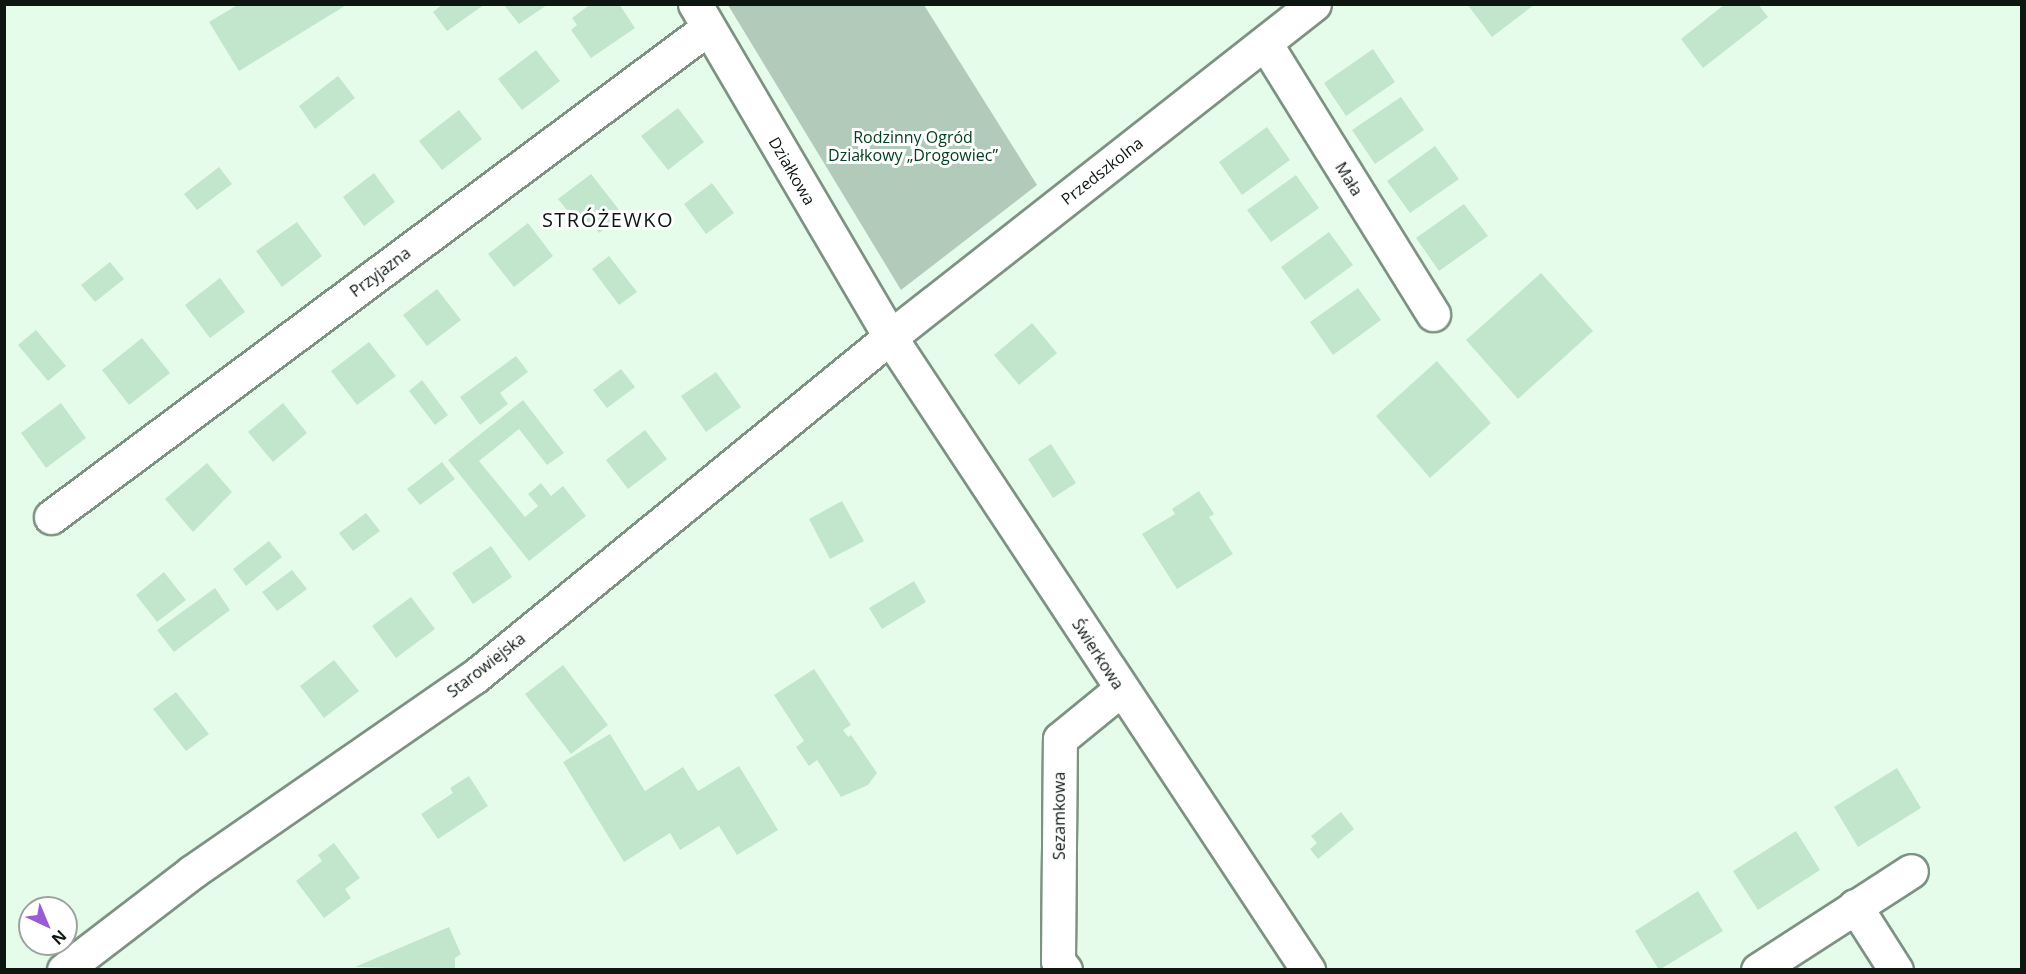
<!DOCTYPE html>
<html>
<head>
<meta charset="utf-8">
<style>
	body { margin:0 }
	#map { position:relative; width:2026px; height:974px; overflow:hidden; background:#e5fceb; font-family:"Open Sans",sans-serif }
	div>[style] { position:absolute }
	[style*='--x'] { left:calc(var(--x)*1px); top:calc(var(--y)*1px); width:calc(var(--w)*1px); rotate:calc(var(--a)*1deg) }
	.green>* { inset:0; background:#b2cab9 }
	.building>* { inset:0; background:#c1e6cc }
	.roads { filter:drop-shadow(2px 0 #7d9283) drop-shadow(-2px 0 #7d9283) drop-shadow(0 2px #7d9283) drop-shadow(0 -2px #7d9283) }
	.minor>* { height:33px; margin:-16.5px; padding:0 16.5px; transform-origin:16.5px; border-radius:16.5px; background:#fff }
	.tertiary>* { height:33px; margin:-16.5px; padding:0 16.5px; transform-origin:16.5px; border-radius:16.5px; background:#fff }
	span { translate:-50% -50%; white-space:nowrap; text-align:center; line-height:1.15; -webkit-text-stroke:6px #fff; paint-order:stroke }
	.park-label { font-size:16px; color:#004120 }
	.street-label { font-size:16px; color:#0d1610 }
	.quarter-label { font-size:20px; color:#0d1610; letter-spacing:1.5px }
	.frame { position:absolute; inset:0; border:6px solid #0d1610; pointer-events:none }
	.north { position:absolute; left:18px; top:896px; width:60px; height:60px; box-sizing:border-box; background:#fff; border:2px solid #9ea29f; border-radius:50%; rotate:136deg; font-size:16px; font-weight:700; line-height:24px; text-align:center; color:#0d1610 }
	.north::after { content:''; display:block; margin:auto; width:21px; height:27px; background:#985dd4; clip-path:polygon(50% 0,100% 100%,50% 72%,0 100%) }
</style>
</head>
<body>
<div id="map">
	<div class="green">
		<i style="clip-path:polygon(728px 5px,924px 5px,1037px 185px,901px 290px)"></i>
	</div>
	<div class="building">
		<i style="clip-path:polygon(239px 4px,348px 4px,239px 71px,209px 22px)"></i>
		<i style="clip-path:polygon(443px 4px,485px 4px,447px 31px,433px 12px)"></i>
		<i style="clip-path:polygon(591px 4px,619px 4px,635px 28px,591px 58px,571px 30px,577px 25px,572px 18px)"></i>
		<i style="clip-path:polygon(1467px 4px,1535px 4px,1492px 37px)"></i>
		<i style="clip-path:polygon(1725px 4px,1758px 4px,1768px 17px,1703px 68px,1681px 39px)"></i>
		<i style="clip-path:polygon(504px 5px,547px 5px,519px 24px)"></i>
		<i style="clip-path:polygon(1373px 49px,1395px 82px,1346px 116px,1324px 83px)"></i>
		<i style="clip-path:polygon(536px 50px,560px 81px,522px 110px,498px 79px)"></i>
		<i style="clip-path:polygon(338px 76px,355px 98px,315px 129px,299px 106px)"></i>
		<i style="clip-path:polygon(1401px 97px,1424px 130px,1375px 164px,1352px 130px)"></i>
		<i style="clip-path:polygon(678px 108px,704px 142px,668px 170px,641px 136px)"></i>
		<i style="clip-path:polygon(459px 110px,482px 139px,442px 170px,419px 141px)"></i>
		<i style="clip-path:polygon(1267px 127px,1290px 160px,1242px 195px,1219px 162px)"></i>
		<i style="clip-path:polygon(1435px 146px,1459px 179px,1410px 213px,1387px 181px)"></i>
		<i style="clip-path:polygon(219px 167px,232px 184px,197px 210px,184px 194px)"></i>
		<i style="clip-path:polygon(374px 173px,395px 202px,364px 226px,343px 197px)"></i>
		<i style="clip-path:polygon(591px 174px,623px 215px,599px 233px,590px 221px,581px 228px,558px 199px)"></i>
		<i style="clip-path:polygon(1296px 175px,1319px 208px,1271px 242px,1247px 210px)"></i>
		<i style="clip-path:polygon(712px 183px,734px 213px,706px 234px,684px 204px)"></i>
		<i style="clip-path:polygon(1464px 204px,1488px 236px,1439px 271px,1416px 238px)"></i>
		<i style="clip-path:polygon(297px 222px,322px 256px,282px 287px,256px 251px)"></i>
		<i style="clip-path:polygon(528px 223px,553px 256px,514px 287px,488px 254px)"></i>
		<i style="clip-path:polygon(1329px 232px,1353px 265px,1305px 300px,1281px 267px)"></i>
		<i style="clip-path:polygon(609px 256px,637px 292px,619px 305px,592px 269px)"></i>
		<i style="clip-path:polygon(110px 262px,124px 279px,95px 302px,81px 285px)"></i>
		<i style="clip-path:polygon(1541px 273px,1593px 331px,1518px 399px,1466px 340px)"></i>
		<i style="clip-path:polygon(220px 278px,245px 312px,210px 338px,185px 305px)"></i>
		<i style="clip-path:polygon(1358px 288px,1381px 320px,1333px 355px,1310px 322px)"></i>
		<i style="clip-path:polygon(437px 289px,461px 320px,427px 346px,403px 315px)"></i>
		<i style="clip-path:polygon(1032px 323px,1057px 353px,1019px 385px,994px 355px)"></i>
		<i style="clip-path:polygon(36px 330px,66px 366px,48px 381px,18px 345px)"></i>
		<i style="clip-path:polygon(142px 338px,170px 373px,129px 405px,102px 370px)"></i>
		<i style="clip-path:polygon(369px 342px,396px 376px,357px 405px,331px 371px)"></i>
		<i style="clip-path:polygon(516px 356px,528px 372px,500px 393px,508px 404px,480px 425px,460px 397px)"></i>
		<i style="clip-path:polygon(1437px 361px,1491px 423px,1430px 478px,1376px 416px)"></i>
		<i style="clip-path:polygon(621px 369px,635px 387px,607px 408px,593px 390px)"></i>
		<i style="clip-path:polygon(716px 372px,741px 407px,706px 432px,681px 396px)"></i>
		<i style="clip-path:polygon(422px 380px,448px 415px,435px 425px,409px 391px)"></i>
		<i style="clip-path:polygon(523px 400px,564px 453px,547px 465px,519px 429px,479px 461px,525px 517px,538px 506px,528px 494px,541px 483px,551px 496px,563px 486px,586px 516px,529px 561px,448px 460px)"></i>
		<i style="clip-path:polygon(61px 403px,86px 438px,46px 468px,21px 433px)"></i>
		<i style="clip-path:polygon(283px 403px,307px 433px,273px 462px,248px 432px)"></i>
		<i style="clip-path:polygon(645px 430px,667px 459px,628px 489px,606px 460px)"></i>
		<i style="clip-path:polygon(1051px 444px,1076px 483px,1053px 498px,1028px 459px)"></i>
		<i style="clip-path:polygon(442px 462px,455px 479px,420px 505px,407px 489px)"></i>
		<i style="clip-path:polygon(207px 463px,232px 492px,193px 532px,165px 499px)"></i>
		<i style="clip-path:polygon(1199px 491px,1214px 514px,1209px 517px,1233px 554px,1177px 589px,1142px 534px,1175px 514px,1172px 509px)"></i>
		<i style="clip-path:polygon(842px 501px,864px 541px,830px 559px,809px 519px)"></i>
		<i style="clip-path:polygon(366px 513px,380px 531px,353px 551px,339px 533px)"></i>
		<i style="clip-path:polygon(269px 541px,282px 557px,246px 586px,233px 569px)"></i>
		<i style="clip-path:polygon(491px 546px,512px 577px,473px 604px,452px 573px)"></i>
		<i style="clip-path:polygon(292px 570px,307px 589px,277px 611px,262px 592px)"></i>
		<i style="clip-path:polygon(164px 572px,186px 600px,157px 622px,136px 595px)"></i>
		<i style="clip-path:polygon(914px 581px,926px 602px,882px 629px,869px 608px)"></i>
		<i style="clip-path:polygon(215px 588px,230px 610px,174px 652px,157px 630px)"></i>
		<i style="clip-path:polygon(411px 597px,435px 629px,396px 658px,372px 626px)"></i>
		<i style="clip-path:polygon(334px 660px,359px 691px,324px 718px,300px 686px)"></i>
		<i style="clip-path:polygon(563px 665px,608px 725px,571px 754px,525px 694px)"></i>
		<i style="clip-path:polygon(814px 669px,851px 725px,843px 730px,848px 737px,851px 735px,877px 773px,868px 785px,841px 797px,817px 760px,809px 766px,796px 747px,804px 741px,774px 695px)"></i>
		<i style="clip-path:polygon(176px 692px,209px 734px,186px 751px,153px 709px)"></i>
		<i style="clip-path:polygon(610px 734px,645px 791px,683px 767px,698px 791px,739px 766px,778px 830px,737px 855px,719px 826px,680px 850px,670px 833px,624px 862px,563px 762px)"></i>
		<i style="clip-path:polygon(1897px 768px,1921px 808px,1858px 847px,1834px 807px)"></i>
		<i style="clip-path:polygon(469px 776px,488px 806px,438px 839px,421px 814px,453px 793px,450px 788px)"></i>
		<i style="clip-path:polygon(1341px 812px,1354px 829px,1318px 859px,1310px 849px,1317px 843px,1311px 836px)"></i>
		<i style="clip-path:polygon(1796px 831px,1820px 870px,1758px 910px,1733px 871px)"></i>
		<i style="clip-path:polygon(334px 843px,360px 878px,345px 889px,351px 898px,324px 918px,296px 881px,322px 861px,318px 855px)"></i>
		<i style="clip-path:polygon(1698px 891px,1723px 931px,1659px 970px,1635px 931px)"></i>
		<i style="clip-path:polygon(449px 927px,461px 954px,455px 958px,455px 970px,355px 967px)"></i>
	</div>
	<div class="roads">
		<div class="minor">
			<i style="--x:1265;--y:43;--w:319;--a:58.2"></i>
			<i style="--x:51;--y:517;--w:819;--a:-36.66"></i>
			<i style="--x:1855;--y:906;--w:76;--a:57.4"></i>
			<i style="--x:64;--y:970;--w:161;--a:-37.4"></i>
			<i style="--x:192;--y:872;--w:343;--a:-34.7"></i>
			<i style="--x:474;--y:677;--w:537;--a:-39.26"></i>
			<i style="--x:890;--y:337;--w:759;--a:56.56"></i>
			<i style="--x:1065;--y:970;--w:11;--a:-128"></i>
			<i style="--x:1058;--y:961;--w:222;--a:-89.5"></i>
			<i style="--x:1060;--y:739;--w:79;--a:-39.3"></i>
			<i style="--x:1758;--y:970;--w:182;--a:-32.9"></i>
		</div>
		<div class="tertiary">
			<i style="--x:695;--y:4;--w:386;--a:59.6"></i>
			<i style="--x:890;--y:337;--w:539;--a:-38.15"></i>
		</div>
	</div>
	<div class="park-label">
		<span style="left:913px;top:146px">Rodzinny Ogród<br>Działkowy „Drogowiec”</span>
	</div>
	<div class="street-label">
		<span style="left:792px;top:171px;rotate:60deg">Działkowa</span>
		<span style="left:1102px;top:171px;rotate:-38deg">Przedszkolna</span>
		<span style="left:1349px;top:179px;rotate:58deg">Mała</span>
		<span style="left:380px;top:272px;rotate:-37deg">Przyjazna</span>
		<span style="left:1098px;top:654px;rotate:57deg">Świerkowa</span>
		<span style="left:486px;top:665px;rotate:-38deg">Starowiejska</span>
		<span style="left:1059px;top:816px;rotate:-90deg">Sezamkowa</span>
	</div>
	<div class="quarter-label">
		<span style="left:608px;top:219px">STRÓŻEWKO</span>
	</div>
	<div class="frame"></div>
	<div class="north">N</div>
</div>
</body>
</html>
